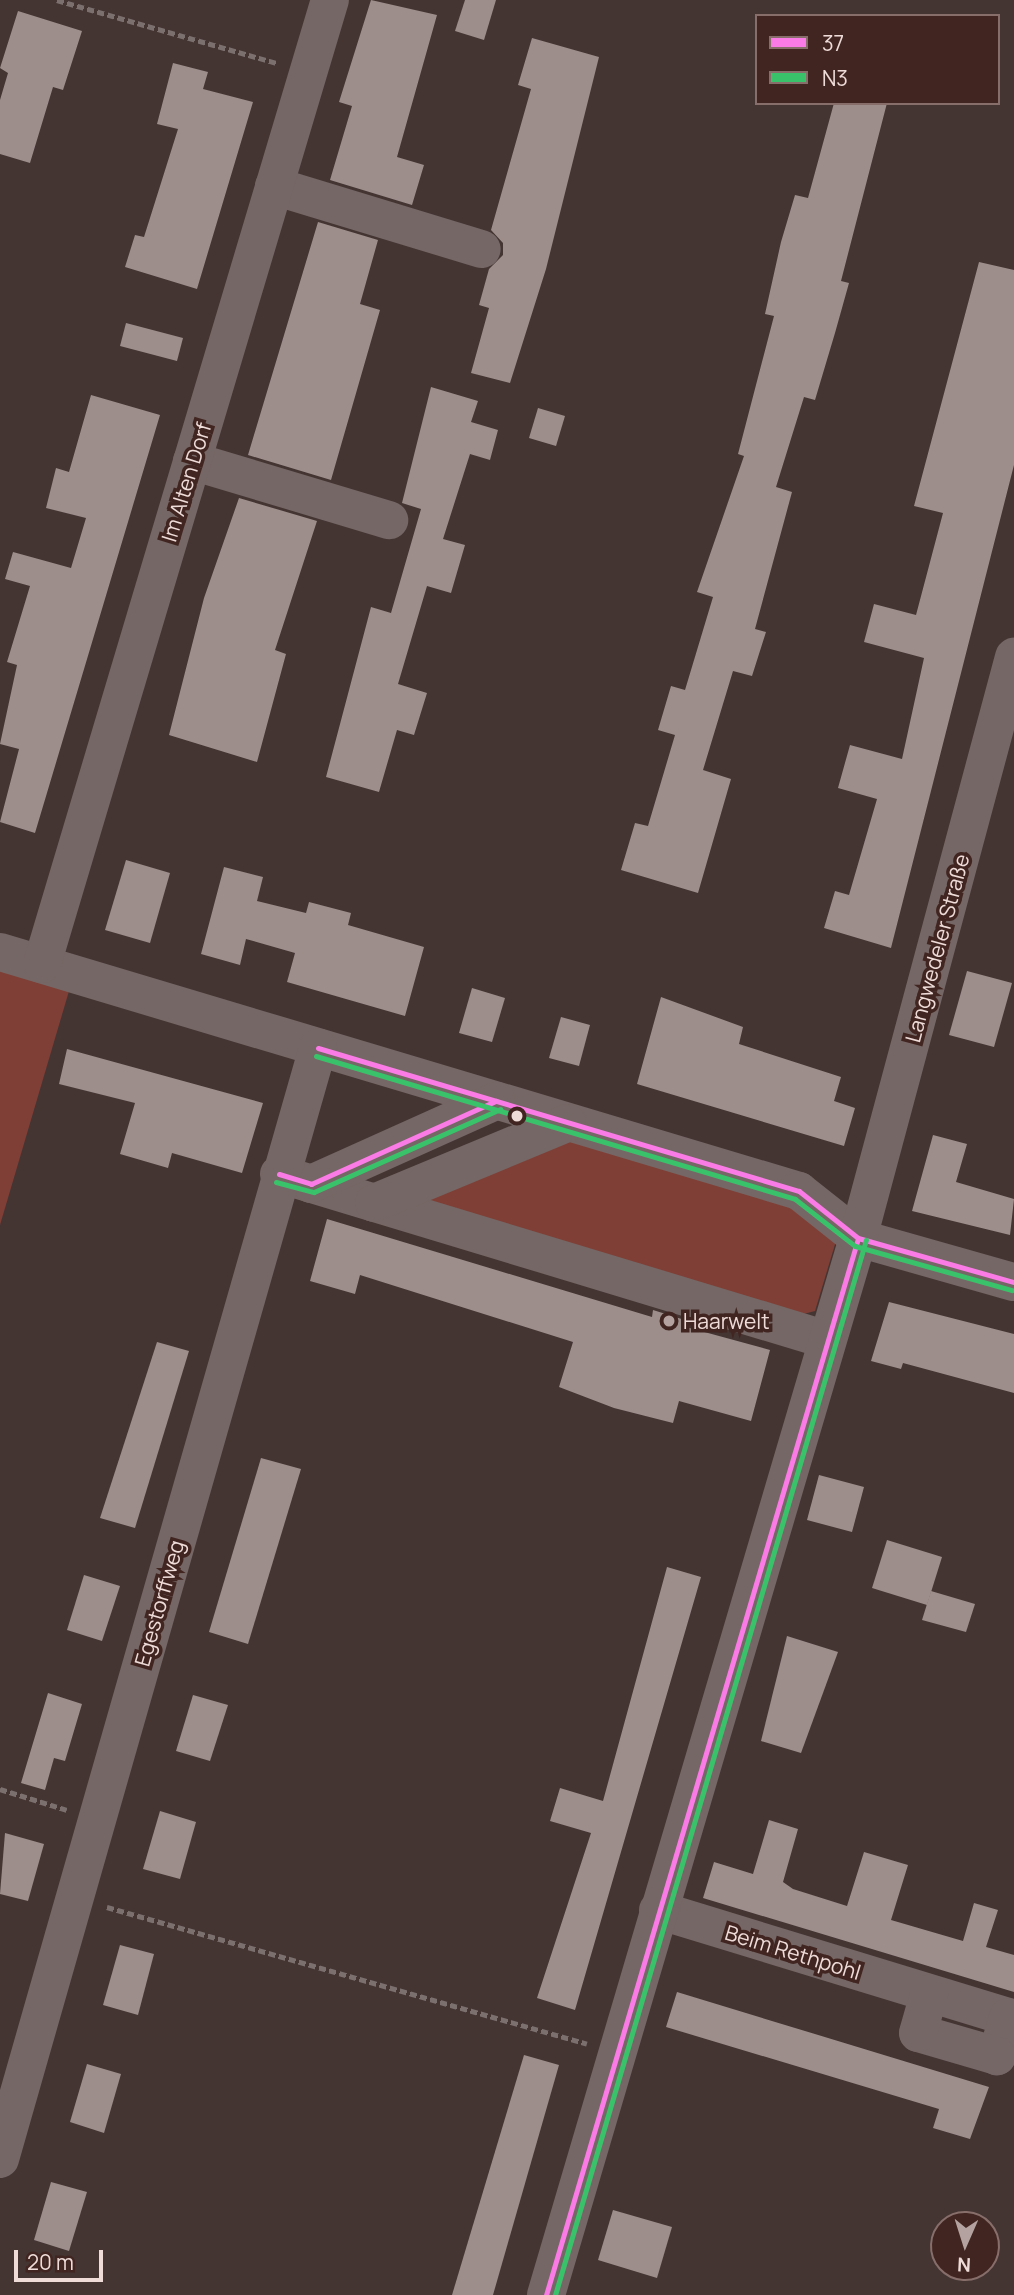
<!DOCTYPE html>
<html>
<head>
<meta charset="utf-8">
<style>
	body { margin:0 }
	#map { position:relative; width:1014px; height:2295px; overflow:hidden; background:#443533; font-family:Manrope,sans-serif }
	div>[style] { position:absolute }
	[style*='--x'] { left:calc(var(--x)*1px); top:calc(var(--y)*1px); width:calc(var(--w)*1px); rotate:calc(var(--a)*1deg) }
	.green>* { inset:0; background:#7f3f36 }
	.building>* { inset:0; background:#9d8e8c }
	.path>* { height:4.5px; margin-top:-2.25px; transform-origin:0; background:repeating-linear-gradient(90deg,#7c706e 0 7px,transparent 0 10.5px) }
	.minor>* { height:38px; margin:-19px; padding:0 19px; transform-origin:19px; border-radius:19px; background:#756765 }
	.bus-1>* { height:5px; margin:-2.5px; padding:0 2.5px; transform-origin:2.5px; border-radius:2.5px; background:#fa7be5 }
	.bus-2>* { height:5px; margin:-2.5px; padding:0 2.5px; transform-origin:2.5px; border-radius:2.5px; background:#3ac26b }
	.dots>* { width:19px; height:19px; translate:-50% -50%; box-sizing:border-box; border:4px solid #412521; border-radius:50% }
	span { translate:-50% -50%; white-space:nowrap; text-align:center; line-height:1.15; -webkit-text-stroke:7px #412521; paint-order:stroke }
	.street-label { font-size:21px; color:#efdcd9 }
	.poi-label { font-size:21px; color:#efdcd9 }
	.left { translate:0 -50%; text-align:left }
	.legend { position:absolute; left:755px; top:14px; width:245px; height:91px; box-sizing:border-box; background:#412521; border:2px solid #876e6b; margin:0; padding:9px 12px; list-style:none; font-size:21px; color:#efdcd9 }
	.legend li { display:flex; align-items:center; gap:14px; height:35px }
	.legend b { width:35px; border:2px solid #876e6b }
	.north { position:absolute; left:930px; top:2211px; width:70px; height:70px; box-sizing:border-box; background:#412521; border:2px solid #876e6b; border-radius:50%; rotate:183deg; font-size:19px; font-weight:700; line-height:28px; text-align:center; color:#efdcd9 }
	.north::after { content:''; display:block; margin:auto; width:24px; height:32px; background:#b3a29f; clip-path:polygon(50% 0,100% 100%,50% 72%,0 100%) }
	.scale { position:absolute; left:14px; top:2250px; width:89px; height:32px; box-sizing:border-box; border:4px solid #efdcd9; border-top:0; padding-left:9px; font-size:21px; line-height:24px; white-space:nowrap; color:#efdcd9; -webkit-text-stroke:5px #412521; paint-order:stroke }
</style>
</head>
<body>
<div id="map">
	<div class="green">
		<i style="clip-path:polygon(0 971px,69px 991px,0 1225px)"></i>
		<i style="clip-path:polygon(566px 1139px,806px 1211px,836px 1241px,815px 1311px,796px 1316px,414px 1202px)"></i>
	</div>
	<div class="building">
		<i style="clip-path:polygon(371px 0,437px 15px,397px 157px,424px 165px,412px 205px,330px 180px,352px 106px,339px 102px)"></i>
		<i style="clip-path:polygon(465px 0,496px 0,484px 40px,455px 31px)"></i>
		<i style="clip-path:polygon(18px 11px,82px 31px,63px 90px,53px 87px,30px 163px,0 154px,0 100px,8px 73px,0 68px)"></i>
		<i style="clip-path:polygon(532px 38px,599px 57px,546px 269px,510px 383px,471px 373px,489px 308px,479px 305px,489px 269px,503px 255px,503px 243px,491px 230px,531px 89px,518px 85px)"></i>
		<i style="clip-path:polygon(173px 63px,208px 72px,203px 89px,253px 102px,197px 289px,125px 267px,135px 235px,144px 237px,178px 129px,157px 124px)"></i>
		<i style="clip-path:polygon(834px 103px,887px 103px,841px 281px,849px 283px,835px 333px,815px 400px,804px 397px,776px 487px,792px 492px,755px 629px,766px 632px,752px 676px,733px 671px,703px 770px,731px 779px,698px 893px,621px 870px,635px 823px,648px 826px,675px 735px,658px 730px,671px 686px,685px 690px,713px 597px,697px 592px,744px 456px,738px 454px,774px 316px,765px 314px,781px 242px,795px 195px,808px 198px)"></i>
		<i style="clip-path:polygon(318px 222px,378px 240px,360px 304px,380px 310px,331px 480px,248px 455px)"></i>
		<i style="clip-path:polygon(979px 262px,1014px 270px,1014px 465px,891px 948px,824px 928px,835px 891px,849px 895px,877px 799px,838px 788px,850px 745px,902px 759px,924px 658px,864px 642px,874px 604px,916px 615px,943px 513px,914px 506px)"></i>
		<i style="clip-path:polygon(126px 323px,183px 338px,177px 361px,120px 346px)"></i>
		<i style="clip-path:polygon(431px 387px,478px 401px,471px 422px,498px 430px,490px 460px,470px 454px,443px 539px,465px 545px,451px 593px,427px 586px,398px 684px,427px 693px,414px 735px,397px 730px,379px 792px,326px 777px,371px 607px,391px 613px,421px 509px,402px 503px)"></i>
		<i style="clip-path:polygon(91px 395px,160px 415px,35px 833px,0 822px,19px 749px,0 744px,17px 665px,7px 662px,30px 586px,5px 579px,13px 552px,71px 568px,86px 518px,46px 508px,56px 468px,69px 472px)"></i>
		<i style="clip-path:polygon(538px 408px,565px 416px,556px 446px,529px 438px)"></i>
		<i style="clip-path:polygon(239px 498px,317px 521px,275px 650px,286px 654px,257px 762px,169px 735px,204px 598px)"></i>
		<i style="clip-path:polygon(126px 860px,170px 873px,150px 943px,105px 930px)"></i>
		<i style="clip-path:polygon(224px 867px,263px 877px,257px 901px,306px 913px,309px 902px,351px 913px,348px 925px,424px 947px,405px 1016px,287px 982px,295px 953px,246px 939px,240px 965px,201px 954px)"></i>
		<i style="clip-path:polygon(967px 971px,1012px 983px,994px 1047px,949px 1035px)"></i>
		<i style="clip-path:polygon(472px 988px,505px 998px,492px 1042px,459px 1033px)"></i>
		<i style="clip-path:polygon(661px 997px,743px 1027px,739px 1044px,841px 1077px,834px 1101px,855px 1108px,844px 1146px,637px 1084px)"></i>
		<i style="clip-path:polygon(561px 1017px,590px 1025px,579px 1066px,549px 1058px)"></i>
		<i style="clip-path:polygon(67px 1049px,263px 1103px,242px 1173px,172px 1153px,168px 1168px,120px 1154px,135px 1103px,59px 1084px)"></i>
		<i style="clip-path:polygon(933px 1135px,967px 1144px,956px 1182px,1014px 1199px,1010px 1235px,912px 1211px)"></i>
		<i style="clip-path:polygon(327px 1219px,652px 1317px,653px 1310px,688px 1321px,686px 1327px,770px 1350px,751px 1421px,679px 1401px,673px 1423px,614px 1408px,559px 1387px,573px 1342px,360px 1275px,355px 1294px,310px 1281px)"></i>
		<i style="clip-path:polygon(889px 1302px,1014px 1334px,1014px 1393px,903px 1363px,901px 1369px,871px 1361px)"></i>
		<i style="clip-path:polygon(157px 1342px,189px 1351px,135px 1528px,100px 1518px)"></i>
		<i style="clip-path:polygon(261px 1458px,301px 1469px,248px 1644px,209px 1632px)"></i>
		<i style="clip-path:polygon(819px 1475px,864px 1487px,852px 1532px,807px 1520px)"></i>
		<i style="clip-path:polygon(887px 1540px,942px 1557px,927px 1605px,872px 1588px)"></i>
		<i style="clip-path:polygon(667px 1567px,701px 1577px,575px 2010px,537px 1998px,591px 1833px,550px 1821px,560px 1788px,603px 1801px)"></i>
		<i style="clip-path:polygon(84px 1575px,120px 1586px,102px 1641px,67px 1630px)"></i>
		<i style="clip-path:polygon(931px 1591px,975px 1604px,966px 1632px,922px 1620px)"></i>
		<i style="clip-path:polygon(787px 1636px,838px 1652px,801px 1753px,761px 1741px)"></i>
		<i style="clip-path:polygon(48px 1693px,82px 1704px,65px 1761px,54px 1758px,45px 1790px,21px 1783px)"></i>
		<i style="clip-path:polygon(193px 1695px,228px 1705px,210px 1761px,176px 1751px)"></i>
		<i style="clip-path:polygon(160px 1811px,196px 1822px,180px 1879px,143px 1869px)"></i>
		<i style="clip-path:polygon(769px 1820px,798px 1829px,783px 1882px,793px 1889px,847px 1906px,864px 1852px,908px 1865px,891px 1920px,963px 1941px,974px 1903px,998px 1910px,986px 1947px,1014px 1955px,1014px 1992px,703px 1898px,714px 1862px,753px 1874px)"></i>
		<i style="clip-path:polygon(5px 1833px,44px 1844px,28px 1901px,0 1894px)"></i>
		<i style="clip-path:polygon(120px 1945px,154px 1954px,138px 2015px,103px 2005px)"></i>
		<i style="clip-path:polygon(677px 1992px,989px 2087px,970px 2139px,933px 2128px,939px 2109px,666px 2027px)"></i>
		<i style="clip-path:polygon(524px 2055px,559px 2065px,493px 2295px,452px 2295px)"></i>
		<i style="clip-path:polygon(87px 2064px,121px 2074px,104px 2133px,70px 2122px)"></i>
		<i style="clip-path:polygon(51px 2182px,87px 2192px,69px 2251px,34px 2240px)"></i>
		<i style="clip-path:polygon(613px 2210px,672px 2227px,657px 2278px,598px 2260px)"></i>
	</div>
	<div class="path">
		<i style="--x:57;--y:0;--w:229;--a:16"></i>
		<i style="--x:0;--y:1789;--w:70;--a:17.4"></i>
		<i style="--x:107;--y:1907;--w:499;--a:15.9"></i>
	</div>
	<div class="minor">
		<i style="--x:274;--y:186;--w:217;--a:16.9"></i>
		<i style="--x:192;--y:461;--w:206;--a:16.7"></i>
		<i style="--x:0;--y:952;--w:834;--a:16.65"></i>
		<i style="--x:799;--y:1191;--w:75;--a:38.5"></i>
		<i style="--x:858;--y:1238;--w:162;--a:15.8"></i>
		<i style="--x:42;--y:964;--w:1006;--a:-73.37"></i>
		<i style="--x:279;--y:1174;--w:569;--a:16.84"></i>
		<i style="--x:311;--y:1184;--w:203;--a:-24.2"></i>
		<i style="--x:374;--y:1203;--w:209;--a:-22.5"></i>
		<i style="--x:658;--y:1910;--w:366;--a:17"></i>
		<i style="--x:1008;--y:2017;--w:41;--a:105.8"></i>
		<i style="--x:997;--y:2056;--w:82;--a:-163.8"></i>
		<i style="--x:918;--y:2033;--w:41;--a:-74.2"></i>
		<i style="--x:0;--y:2159;--w:1156;--a:-74.03"></i>
		<i style="--x:546;--y:2295;--w:1102;--a:-73.55"></i>
		<i style="--x:858;--y:1238;--w:602;--a:-74.97"></i>
	</div>
	<div class="bus-1">
		<i style="--x:318;--y:1048;--w:502;--a:16.56"></i>
		<i style="--x:799;--y:1191;--w:75;--a:38.5"></i>
		<i style="--x:858;--y:1238;--w:162;--a:15.8"></i>
		<i style="--x:279;--y:1174;--w:34;--a:17"></i>
		<i style="--x:311;--y:1184;--w:203;--a:-24.2"></i>
		<i style="--x:546;--y:2295;--w:1102;--a:-73.55"></i>
	</div>
	<div class="bus-2">
		<i style="--x:316;--y:1056;--w:500;--a:16.6"></i>
		<i style="--x:795;--y:1199;--w:76;--a:38.1"></i>
		<i style="--x:855;--y:1246;--w:163;--a:15.7"></i>
		<i style="--x:276;--y:1182;--w:39;--a:15"></i>
		<i style="--x:314;--y:1192;--w:204;--a:-24"></i>
		<i style="--x:555;--y:2295;--w:1100;--a:-73.58"></i>
	</div>
	<div class="dots">
		<i style="left:517px;top:1116px;background:#efdcd9"></i>
		<i style="left:669px;top:1321px;background:#b3a29f"></i>
	</div>
	<div class="street-label">
		<span style="left:186px;top:482px;rotate:-73deg">Im Alten Dorf</span>
		<span style="left:937px;top:948px;rotate:-75deg">Langwedeler Straße</span>
		<span style="left:159px;top:1603px;rotate:-74deg">Egestorffweg</span>
		<span style="left:793px;top:1952px;rotate:17deg">Beim Rethpohl</span>
	</div>
	<div class="poi-label">
		<span class="left" style="left:683px;top:1321px">Haarwelt</span>
	</div>
	<ul class="legend">
	<li><b style="height:9px;background:#fa7be5"></b>37</li>
	<li><b style="height:9px;background:#3ac26b"></b>N3</li>
	</ul>
	<div class="north">N</div>
	<div class="scale">20 m</div>
</div>
</body>
</html>
